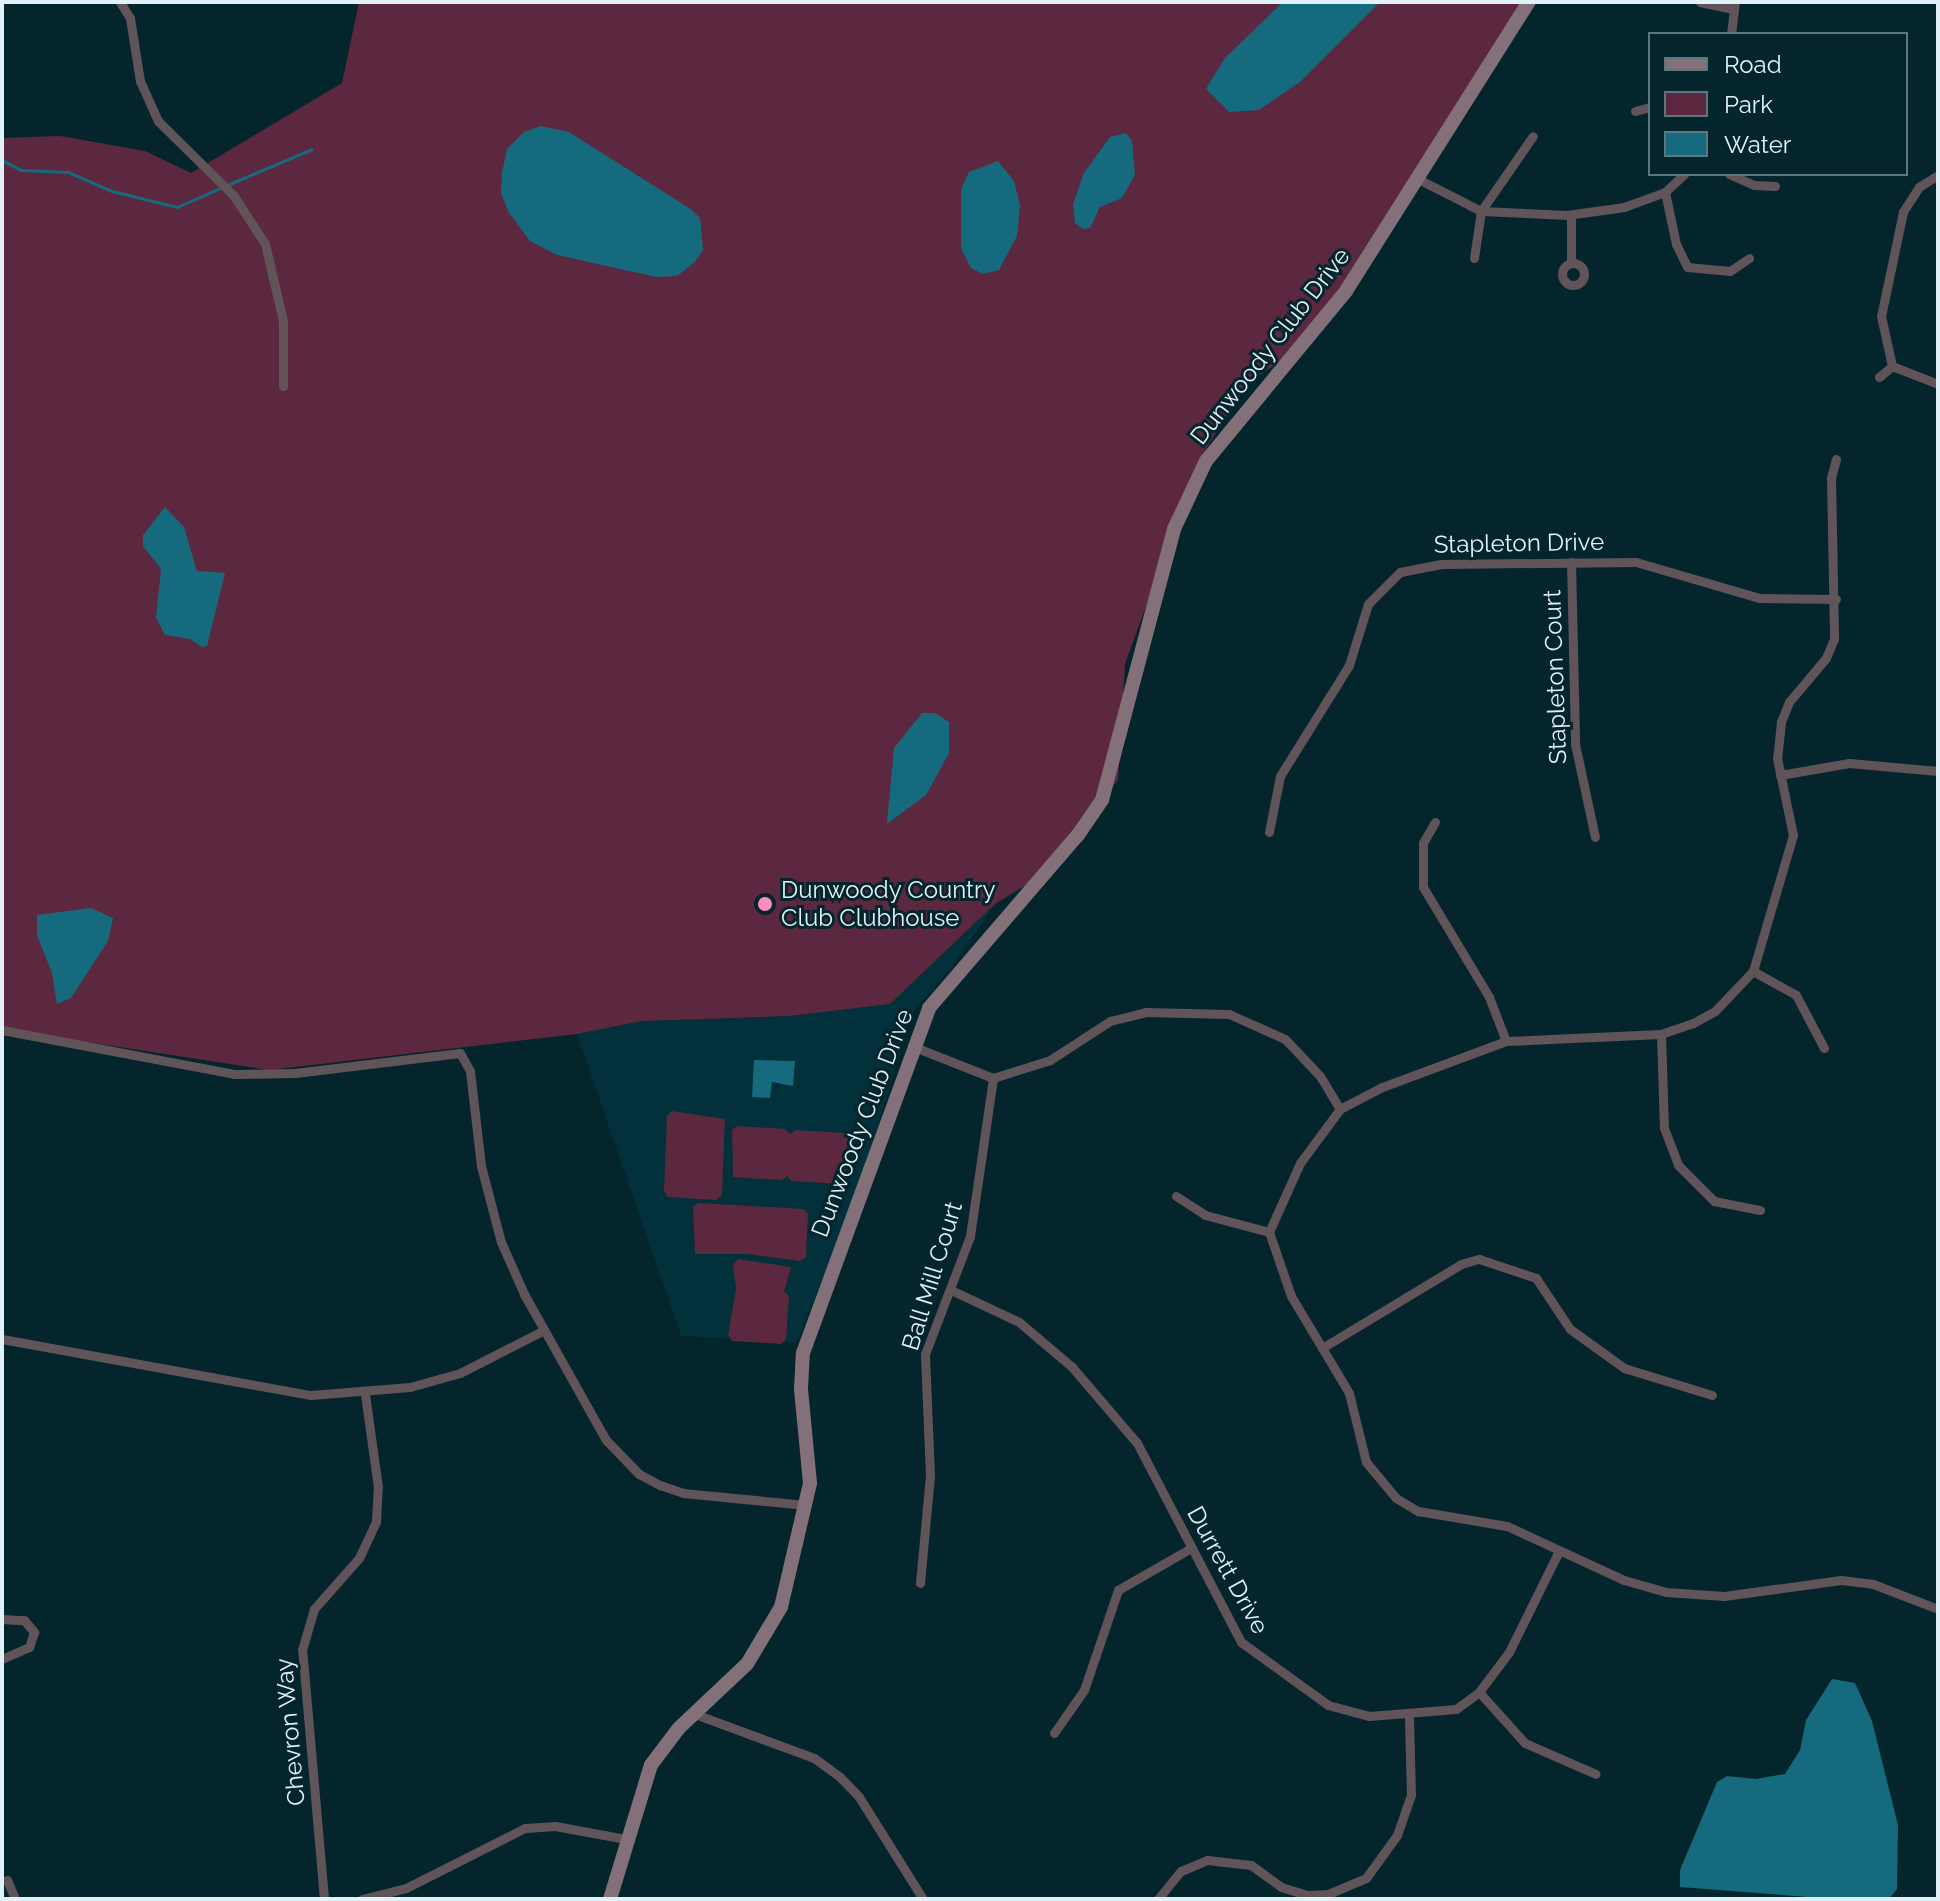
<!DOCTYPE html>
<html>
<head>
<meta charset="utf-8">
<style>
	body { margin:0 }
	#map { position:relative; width:1940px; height:1901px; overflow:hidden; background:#05252d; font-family:Raleway,sans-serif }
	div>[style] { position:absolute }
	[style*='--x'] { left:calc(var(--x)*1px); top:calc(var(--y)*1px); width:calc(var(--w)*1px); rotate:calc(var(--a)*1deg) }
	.built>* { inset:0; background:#02303b }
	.green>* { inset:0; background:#5c283f }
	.water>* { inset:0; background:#156a7e }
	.stream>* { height:3px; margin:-1.5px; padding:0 1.5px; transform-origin:1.5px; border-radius:1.5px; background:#156a7e }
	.street>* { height:9px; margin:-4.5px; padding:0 4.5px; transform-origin:4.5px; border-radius:4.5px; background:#605458 }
	.street>.ring { margin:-4.5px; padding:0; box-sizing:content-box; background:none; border:9px solid #605458; border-radius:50% }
	.secondary>* { height:14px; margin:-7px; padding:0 7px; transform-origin:7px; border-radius:7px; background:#847078 }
	.dots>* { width:22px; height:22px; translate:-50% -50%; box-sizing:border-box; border:4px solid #05252d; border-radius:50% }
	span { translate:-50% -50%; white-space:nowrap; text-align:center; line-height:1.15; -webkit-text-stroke:6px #05252d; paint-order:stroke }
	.street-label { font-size:24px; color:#e0f1f7 }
	.poi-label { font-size:24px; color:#e0f1f7 }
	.left { translate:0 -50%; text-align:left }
	.frame { position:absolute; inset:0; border:4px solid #e0f1f7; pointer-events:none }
	.legend { position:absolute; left:1648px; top:32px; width:260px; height:144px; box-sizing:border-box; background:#05252d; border:2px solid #5d777e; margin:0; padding:10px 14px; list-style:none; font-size:24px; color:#e0f1f7 }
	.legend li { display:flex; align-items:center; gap:16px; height:40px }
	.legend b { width:40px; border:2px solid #5d777e }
</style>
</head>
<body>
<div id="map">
	<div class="built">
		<i style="clip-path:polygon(995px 904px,953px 966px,912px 1013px,852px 1212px,796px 1342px,681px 1336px,577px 1034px,642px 1021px,790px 1016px,890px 1004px)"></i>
	</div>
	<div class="green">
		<i style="clip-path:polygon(359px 2px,1528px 2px,1309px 342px,1248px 383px,1200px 458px,1125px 664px,1118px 780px,1050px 870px,995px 904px,890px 1004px,790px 1016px,642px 1021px,577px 1034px,269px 1070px,2px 1029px,2px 138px,60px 136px,145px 151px,191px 173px,342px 83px)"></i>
		<i style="clip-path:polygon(672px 1111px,725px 1119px,722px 1195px,716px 1200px,668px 1197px,664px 1191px,667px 1116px)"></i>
		<i style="clip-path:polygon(737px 1126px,785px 1129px,790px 1134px,795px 1130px,844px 1133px,848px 1137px,845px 1180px,840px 1184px,791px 1181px,787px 1176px,782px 1180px,733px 1177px,732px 1130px)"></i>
		<i style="clip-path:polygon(698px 1203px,804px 1209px,808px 1214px,806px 1257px,800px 1261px,748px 1254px,695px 1254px,693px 1207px)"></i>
		<i style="clip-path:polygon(738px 1259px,791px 1267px,784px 1292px,789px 1296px,786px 1339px,781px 1344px,732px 1341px,728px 1335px,736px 1289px,733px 1264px)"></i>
	</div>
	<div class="water">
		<i style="clip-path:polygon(1283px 2px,1380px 2px,1301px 81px,1259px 110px,1229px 112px,1206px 89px,1225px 58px)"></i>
		<i style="clip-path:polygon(541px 126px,569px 132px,692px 210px,700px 218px,703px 250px,694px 263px,677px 276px,656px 277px,557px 255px,530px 241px,509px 213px,501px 193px,502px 173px,507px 149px,524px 132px)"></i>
		<i style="clip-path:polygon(1126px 133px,1132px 141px,1135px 175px,1122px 198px,1100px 207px,1090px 228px,1083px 229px,1075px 223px,1073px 204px,1084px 173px,1110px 137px)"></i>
		<i style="clip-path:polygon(998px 161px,1014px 181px,1020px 205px,1017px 236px,999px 270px,983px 274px,971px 268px,961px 248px,961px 189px,969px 172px)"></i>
		<i style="clip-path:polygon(165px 507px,184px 527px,197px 571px,225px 573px,207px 646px,202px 647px,190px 639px,165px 635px,156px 617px,161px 569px,143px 546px,143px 535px)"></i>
		<i style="clip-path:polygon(922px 713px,935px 713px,949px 722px,949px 753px,926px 795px,887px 824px,894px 748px)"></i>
		<i style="clip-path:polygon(91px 908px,113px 918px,108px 941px,71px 998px,57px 1004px,52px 973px,37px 935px,37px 915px)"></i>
		<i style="clip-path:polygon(754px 1060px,795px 1061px,793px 1086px,772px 1082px,770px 1098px,752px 1097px)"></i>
		<i style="clip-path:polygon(1832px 1679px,1855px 1683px,1872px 1721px,1898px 1825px,1897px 1889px,1889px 1899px,1834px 1899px,1680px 1887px,1680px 1870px,1717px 1782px,1727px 1776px,1756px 1779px,1785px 1774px,1800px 1750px,1806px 1720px)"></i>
	</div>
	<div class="stream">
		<i style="--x:2;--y:160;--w:21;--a:28"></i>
		<i style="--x:21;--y:170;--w:47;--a:2.4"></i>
		<i style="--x:68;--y:172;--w:48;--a:23.4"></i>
		<i style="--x:112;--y:191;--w:67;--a:13.8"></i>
		<i style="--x:177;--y:207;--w:47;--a:-23.8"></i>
		<i style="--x:227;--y:185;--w:92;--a:-23"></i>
	</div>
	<div class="street">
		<i style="--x:120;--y:2;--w:19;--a:58"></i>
		<i style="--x:130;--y:18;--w:64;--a:81"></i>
		<i style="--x:140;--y:81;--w:44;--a:65.8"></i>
		<i style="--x:158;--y:121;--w:107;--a:44.6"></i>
		<i style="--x:234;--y:196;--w:57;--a:57.1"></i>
		<i style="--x:265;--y:244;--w:79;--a:76.8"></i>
		<i style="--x:283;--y:321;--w:65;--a:90"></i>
		<i style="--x:1700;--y:2;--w:34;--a:12"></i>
		<i style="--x:1731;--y:34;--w:32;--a:-83"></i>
		<i style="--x:1635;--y:111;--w:16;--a:-15"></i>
		<i style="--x:1729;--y:174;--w:27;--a:24"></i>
		<i style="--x:1754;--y:185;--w:21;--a:3"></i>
		<i style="--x:1938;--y:175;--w:22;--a:148"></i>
		<i style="--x:1919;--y:187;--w:30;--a:123"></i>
		<i style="--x:1903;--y:212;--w:106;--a:101.9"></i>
		<i style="--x:1881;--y:316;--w:51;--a:77.6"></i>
		<i style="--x:1892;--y:366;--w:49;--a:21.4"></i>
		<i style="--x:1420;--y:180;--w:68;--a:26.9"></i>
		<i style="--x:1481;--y:211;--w:86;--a:2.7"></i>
		<i style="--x:1567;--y:215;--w:58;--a:-8"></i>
		<i style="--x:1624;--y:207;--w:44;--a:-20.1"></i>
		<i style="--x:1665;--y:192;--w:26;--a:-43"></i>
		<i style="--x:1665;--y:192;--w:53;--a:78.1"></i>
		<i style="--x:1676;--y:244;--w:25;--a:64"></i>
		<i style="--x:1687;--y:267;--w:43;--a:5.3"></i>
		<i style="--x:1730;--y:271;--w:23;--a:-34"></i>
		<i style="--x:1571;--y:215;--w:48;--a:90"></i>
		<i style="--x:1474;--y:258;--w:48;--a:-81.5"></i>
		<i style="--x:1481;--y:211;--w:91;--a:-55.3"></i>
		<i class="ring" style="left:1562px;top:263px;width:13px;height:13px"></i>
		<i style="--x:1879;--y:377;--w:17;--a:-40"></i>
		<i style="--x:1836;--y:459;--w:20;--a:105"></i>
		<i style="--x:1831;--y:478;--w:161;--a:88.9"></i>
		<i style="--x:1834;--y:639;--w:21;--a:113"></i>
		<i style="--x:1826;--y:658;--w:57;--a:130.1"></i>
		<i style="--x:1789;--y:702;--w:22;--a:112"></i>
		<i style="--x:1781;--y:722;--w:36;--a:96"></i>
		<i style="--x:1777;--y:758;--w:79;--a:78.3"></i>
		<i style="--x:1793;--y:835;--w:142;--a:106.4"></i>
		<i style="--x:1753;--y:971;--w:55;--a:133.5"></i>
		<i style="--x:1715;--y:1011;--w:25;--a:151"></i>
		<i style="--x:1693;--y:1023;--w:34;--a:161"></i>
		<i style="--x:1661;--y:1034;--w:155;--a:177.4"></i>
		<i style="--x:1506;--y:1041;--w:132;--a:159.6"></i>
		<i style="--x:1382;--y:1087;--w:47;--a:152.4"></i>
		<i style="--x:1340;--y:1109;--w:67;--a:126.5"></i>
		<i style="--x:1300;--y:1163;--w:76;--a:114.2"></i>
		<i style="--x:1269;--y:1232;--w:68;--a:71"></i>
		<i style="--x:1291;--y:1296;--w:113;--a:59.1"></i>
		<i style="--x:1349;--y:1393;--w:71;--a:76.2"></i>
		<i style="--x:1366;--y:1462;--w:47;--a:50.2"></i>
		<i style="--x:1396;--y:1498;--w:26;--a:31"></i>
		<i style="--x:1418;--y:1511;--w:90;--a:9.6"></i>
		<i style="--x:1507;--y:1526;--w:129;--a:24.8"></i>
		<i style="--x:1624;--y:1580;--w:44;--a:15.9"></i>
		<i style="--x:1666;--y:1592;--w:58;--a:3.9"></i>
		<i style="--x:1724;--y:1596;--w:118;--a:-7.8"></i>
		<i style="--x:1841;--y:1580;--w:32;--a:7"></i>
		<i style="--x:1873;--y:1584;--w:70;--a:21"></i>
		<i style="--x:1571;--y:562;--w:182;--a:88.7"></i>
		<i style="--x:1575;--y:744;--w:95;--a:77.9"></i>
		<i style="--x:1780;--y:775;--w:70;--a:-9.9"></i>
		<i style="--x:1849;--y:763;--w:89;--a:5.1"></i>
		<i style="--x:1435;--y:822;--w:24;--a:120"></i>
		<i style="--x:1423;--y:843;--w:44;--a:90"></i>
		<i style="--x:1423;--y:887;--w:128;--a:59"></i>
		<i style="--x:1489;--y:997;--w:47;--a:68.9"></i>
		<i style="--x:1269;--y:832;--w:57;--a:-78.9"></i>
		<i style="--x:1280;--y:776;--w:131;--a:-58.1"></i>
		<i style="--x:1349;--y:665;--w:64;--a:-72.7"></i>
		<i style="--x:1368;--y:604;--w:45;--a:-45"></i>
		<i style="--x:1400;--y:572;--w:42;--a:-11"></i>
		<i style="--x:1441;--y:564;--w:195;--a:-0.6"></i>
		<i style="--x:1636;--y:562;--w:128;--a:16.3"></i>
		<i style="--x:1759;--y:598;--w:77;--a:0.7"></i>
		<i style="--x:1753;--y:971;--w:49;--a:29.2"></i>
		<i style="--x:1796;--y:995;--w:60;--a:62.2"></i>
		<i style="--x:2;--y:1030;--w:236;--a:10.7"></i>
		<i style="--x:234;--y:1074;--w:61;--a:-0.9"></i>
		<i style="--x:295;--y:1073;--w:166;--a:-6.9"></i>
		<i style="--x:460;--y:1053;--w:21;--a:61"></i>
		<i style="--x:470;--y:1071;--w:96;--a:83.4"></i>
		<i style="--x:481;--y:1166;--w:79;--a:75.3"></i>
		<i style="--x:501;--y:1242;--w:57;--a:66.1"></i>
		<i style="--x:524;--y:1294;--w:167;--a:60.7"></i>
		<i style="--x:606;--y:1440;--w:47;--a:45.9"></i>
		<i style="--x:639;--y:1474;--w:24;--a:28"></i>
		<i style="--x:660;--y:1485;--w:24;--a:19"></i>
		<i style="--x:683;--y:1493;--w:124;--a:5.6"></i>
		<i style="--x:1661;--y:1034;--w:94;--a:88.2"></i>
		<i style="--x:1664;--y:1128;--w:40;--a:69"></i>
		<i style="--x:1678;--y:1165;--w:51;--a:45"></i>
		<i style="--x:1714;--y:1201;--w:47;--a:11.1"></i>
		<i style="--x:912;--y:1046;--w:87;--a:21.6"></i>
		<i style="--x:993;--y:1078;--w:60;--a:-17.5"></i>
		<i style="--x:1050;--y:1060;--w:72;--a:-33"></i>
		<i style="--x:1110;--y:1021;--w:36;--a:-14"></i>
		<i style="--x:1145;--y:1012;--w:84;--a:1.4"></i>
		<i style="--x:1229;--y:1014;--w:61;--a:24.1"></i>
		<i style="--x:1285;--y:1039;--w:51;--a:46.6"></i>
		<i style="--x:1320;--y:1076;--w:39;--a:59"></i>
		<i style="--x:1176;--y:1196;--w:35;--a:33"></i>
		<i style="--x:1205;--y:1215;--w:66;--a:14.9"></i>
		<i style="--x:951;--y:1290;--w:75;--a:25.2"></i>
		<i style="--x:1019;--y:1322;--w:70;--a:40.3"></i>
		<i style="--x:1072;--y:1367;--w:100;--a:49.5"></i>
		<i style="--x:1137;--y:1443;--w:225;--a:62.4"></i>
		<i style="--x:1241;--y:1642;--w:107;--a:35.9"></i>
		<i style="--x:1328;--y:1705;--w:42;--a:15"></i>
		<i style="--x:1369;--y:1716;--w:87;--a:-4.6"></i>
		<i style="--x:1456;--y:1709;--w:29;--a:-36"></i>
		<i style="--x:1479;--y:1692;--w:50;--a:-53.1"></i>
		<i style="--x:1509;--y:1652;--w:110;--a:-63.7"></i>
		<i style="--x:2;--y:1339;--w:314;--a:10.3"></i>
		<i style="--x:311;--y:1395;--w:99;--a:-4.6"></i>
		<i style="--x:410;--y:1387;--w:52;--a:-15.6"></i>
		<i style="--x:460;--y:1373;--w:94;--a:-27.1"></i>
		<i style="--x:1322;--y:1348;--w:162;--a:-31.1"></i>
		<i style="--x:1461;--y:1264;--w:19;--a:-16"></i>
		<i style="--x:1479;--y:1259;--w:60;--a:18.4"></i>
		<i style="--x:1536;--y:1278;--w:61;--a:56.3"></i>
		<i style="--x:1570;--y:1329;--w:67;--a:35.8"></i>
		<i style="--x:1624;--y:1368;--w:92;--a:17.1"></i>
		<i style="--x:920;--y:1583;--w:108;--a:-84.7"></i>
		<i style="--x:930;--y:1475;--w:121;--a:-92.4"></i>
		<i style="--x:925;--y:1354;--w:126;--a:-69.1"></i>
		<i style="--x:970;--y:1236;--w:160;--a:-81.7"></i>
		<i style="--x:2;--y:1619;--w:22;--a:3"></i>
		<i style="--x:24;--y:1620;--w:16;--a:50"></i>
		<i style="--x:34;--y:1632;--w:16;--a:108"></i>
		<i style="--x:29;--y:1647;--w:30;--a:156"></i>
		<i style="--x:1479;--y:1692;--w:69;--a:48"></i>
		<i style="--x:1525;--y:1743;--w:77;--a:23.6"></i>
		<i style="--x:695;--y:1714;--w:127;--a:20.3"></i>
		<i style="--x:814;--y:1758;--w:32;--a:36"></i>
		<i style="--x:840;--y:1777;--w:28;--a:46"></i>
		<i style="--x:859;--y:1797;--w:120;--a:57.9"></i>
		<i style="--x:1054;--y:1733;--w:52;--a:-55.1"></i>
		<i style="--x:1084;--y:1690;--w:106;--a:-71.2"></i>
		<i style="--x:1118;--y:1590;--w:84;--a:-29.9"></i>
		<i style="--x:7;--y:1880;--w:21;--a:67"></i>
		<i style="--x:324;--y:1899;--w:250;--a:-95"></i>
		<i style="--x:302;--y:1650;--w:43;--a:-73.7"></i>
		<i style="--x:314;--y:1609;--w:68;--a:-48.6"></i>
		<i style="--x:359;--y:1558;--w:40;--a:-65"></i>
		<i style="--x:376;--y:1522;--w:35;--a:-87"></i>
		<i style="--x:378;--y:1487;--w:94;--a:-98"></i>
		<i style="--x:362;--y:1899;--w:45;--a:-14"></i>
		<i style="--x:406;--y:1888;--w:133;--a:-26.8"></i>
		<i style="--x:525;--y:1828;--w:30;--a:-4"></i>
		<i style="--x:555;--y:1826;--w:72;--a:10.4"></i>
		<i style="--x:1158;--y:1899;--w:36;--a:-51"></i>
		<i style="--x:1181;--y:1871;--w:28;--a:-23"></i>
		<i style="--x:1207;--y:1860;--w:44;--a:6.5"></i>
		<i style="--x:1251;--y:1865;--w:37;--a:36"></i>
		<i style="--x:1281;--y:1887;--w:27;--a:17"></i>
		<i style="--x:1307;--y:1895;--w:21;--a:-3"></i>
		<i style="--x:1328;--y:1894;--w:41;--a:-22.8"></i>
		<i style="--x:1366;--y:1878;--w:53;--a:-54.2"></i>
		<i style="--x:1397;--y:1835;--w:42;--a:-70.7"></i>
		<i style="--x:1411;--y:1795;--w:78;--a:-91.5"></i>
	</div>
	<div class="secondary">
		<i style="--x:610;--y:1899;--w:140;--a:-73"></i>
		<i style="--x:651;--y:1765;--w:46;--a:-52.9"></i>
		<i style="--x:679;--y:1728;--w:93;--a:-43.3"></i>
		<i style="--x:747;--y:1664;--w:66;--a:-59.2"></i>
		<i style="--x:781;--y:1607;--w:127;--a:-76.8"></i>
		<i style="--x:810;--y:1483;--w:94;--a:-95.5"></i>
		<i style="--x:801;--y:1389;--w:36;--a:-87"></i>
		<i style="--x:803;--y:1353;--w:367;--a:-69.9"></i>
		<i style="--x:929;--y:1008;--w:228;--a:-49.3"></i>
		<i style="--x:1078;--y:835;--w:42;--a:-55.6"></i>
		<i style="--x:1102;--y:800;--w:280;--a:-75.1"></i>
		<i style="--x:1174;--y:529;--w:75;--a:-64.8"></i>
		<i style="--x:1206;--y:461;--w:220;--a:-50.5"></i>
		<i style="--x:1346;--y:291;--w:342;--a:-57.7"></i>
	</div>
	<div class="dots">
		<i style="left:765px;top:904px;background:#fd8ebe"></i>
	</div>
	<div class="street-label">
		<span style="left:1270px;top:346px;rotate:-52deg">Dunwoody Club Drive</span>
		<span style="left:1519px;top:543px;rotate:-1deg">Stapleton Drive</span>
		<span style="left:1555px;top:677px;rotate:-92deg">Stapleton Court</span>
		<span style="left:862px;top:1123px;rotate:-69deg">Dunwoody Club Drive</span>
		<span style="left:932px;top:1276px;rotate:-73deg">Ball Mill Court</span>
		<span style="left:1228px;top:1570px;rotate:61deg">Durrett Drive</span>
		<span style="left:290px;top:1732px;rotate:-95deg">Chevron Way</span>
	</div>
	<div class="poi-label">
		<span class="left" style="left:781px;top:904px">Dunwoody Country<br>Club Clubhouse</span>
	</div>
	<div class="frame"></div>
	<ul class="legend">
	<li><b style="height:10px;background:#847078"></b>Road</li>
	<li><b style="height:22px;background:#5c283f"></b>Park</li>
	<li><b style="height:22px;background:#156a7e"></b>Water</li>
	</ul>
</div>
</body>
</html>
